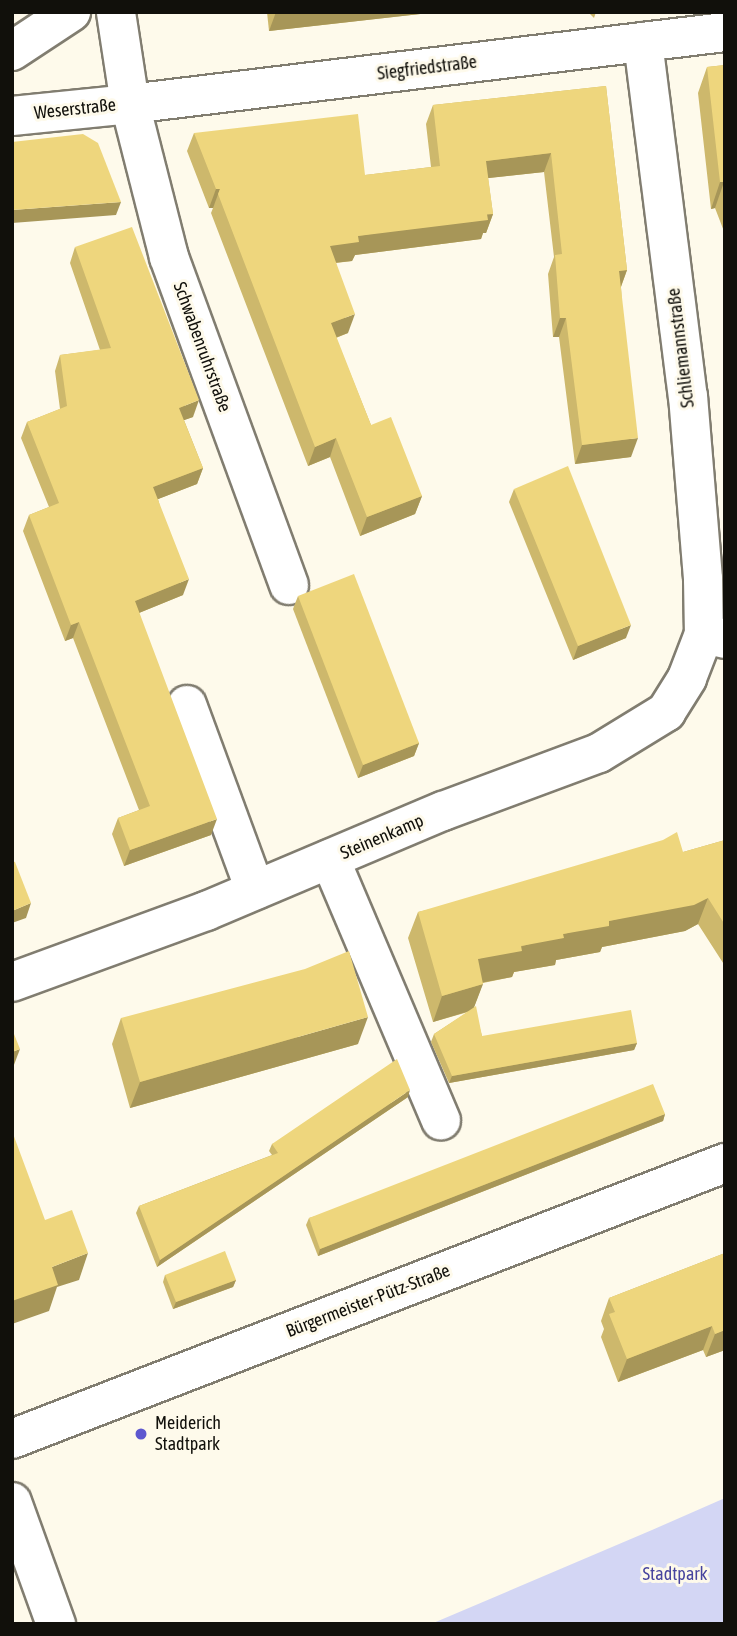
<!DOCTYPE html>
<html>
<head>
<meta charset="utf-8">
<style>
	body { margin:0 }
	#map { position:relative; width:737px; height:1636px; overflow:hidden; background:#fefaeb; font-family:"Asap Condensed",sans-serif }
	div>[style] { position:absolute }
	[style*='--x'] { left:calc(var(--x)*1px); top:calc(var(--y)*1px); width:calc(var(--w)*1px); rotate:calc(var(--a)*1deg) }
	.green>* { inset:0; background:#d3d6f4 }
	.roads { filter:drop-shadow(2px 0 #817d70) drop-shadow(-2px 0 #817d70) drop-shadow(0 2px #817d70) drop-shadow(0 -2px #817d70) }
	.minor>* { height:38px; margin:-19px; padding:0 19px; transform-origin:19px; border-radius:19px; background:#fff }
	.major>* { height:38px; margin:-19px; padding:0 19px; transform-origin:19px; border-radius:19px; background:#fff }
	.wall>* { inset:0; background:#cdb86c }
	.shaded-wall>* { inset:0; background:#a79658 }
	.building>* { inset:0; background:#eed67d }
	.dots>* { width:19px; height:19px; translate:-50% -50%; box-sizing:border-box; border:4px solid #fefaeb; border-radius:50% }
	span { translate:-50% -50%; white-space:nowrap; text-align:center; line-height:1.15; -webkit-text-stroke:6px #fefaeb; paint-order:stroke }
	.street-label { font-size:18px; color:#11100b }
	.poi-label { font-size:18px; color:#11100b }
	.left { translate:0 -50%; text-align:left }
	.park-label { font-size:18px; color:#47449e }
	.frame { position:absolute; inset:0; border:14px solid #11100b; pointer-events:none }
</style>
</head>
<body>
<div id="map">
	<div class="green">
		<i style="clip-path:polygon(725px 1498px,725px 1624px,431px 1624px,652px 1530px)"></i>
	</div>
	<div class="roads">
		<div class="minor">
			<i style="--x:643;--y:42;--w:357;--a:82.8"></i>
			<i style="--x:688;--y:396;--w:184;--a:85.3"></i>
			<i style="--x:703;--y:579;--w:55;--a:89"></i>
			<i style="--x:704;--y:634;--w:22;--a:13"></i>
			<i style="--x:12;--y:51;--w:71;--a:-33.5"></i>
			<i style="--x:12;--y:116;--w:119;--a:-5.8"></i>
			<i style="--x:130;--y:104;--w:93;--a:-98.7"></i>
			<i style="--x:289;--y:585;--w:349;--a:-110.1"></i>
			<i style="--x:169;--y:257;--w:158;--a:-104.3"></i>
			<i style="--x:130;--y:104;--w:599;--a:-6.9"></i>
			<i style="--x:187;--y:705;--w:197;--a:69.8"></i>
			<i style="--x:330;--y:859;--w:284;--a:67"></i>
			<i style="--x:12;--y:982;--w:207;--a:-20.1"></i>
			<i style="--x:206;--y:911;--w:257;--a:-22.9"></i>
			<i style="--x:443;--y:811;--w:166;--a:-20.4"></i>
			<i style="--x:599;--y:753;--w:79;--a:-31.5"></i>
			<i style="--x:666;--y:712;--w:40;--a:-58"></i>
			<i style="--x:687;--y:678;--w:47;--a:-68.9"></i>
			<i style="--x:12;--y:1502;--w:130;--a:70.2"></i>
		</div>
		<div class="major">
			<i style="--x:12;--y:1439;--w:765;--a:-21.16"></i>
		</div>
	</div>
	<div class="wall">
		<i style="clip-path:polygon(267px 12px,438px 12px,269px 31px)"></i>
		<i style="clip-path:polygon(588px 12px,596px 12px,594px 18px)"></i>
		<i style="clip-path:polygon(725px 65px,725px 234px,715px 208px,711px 209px,698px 93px,707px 67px)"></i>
		<i style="clip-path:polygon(606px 86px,627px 270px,621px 287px,631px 457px,575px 464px,559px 337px,553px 337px,548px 274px,554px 257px,544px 172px,488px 178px,493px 214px,486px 233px,483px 233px,481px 239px,355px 255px,352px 261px,336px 263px,348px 333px,336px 338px,371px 425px,422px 496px,415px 514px,360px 536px,330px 457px,308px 466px,211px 213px,213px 208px,209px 208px,187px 151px,194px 133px,365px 175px,431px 167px,426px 124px,433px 105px)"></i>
		<i style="clip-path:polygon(75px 247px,193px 417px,184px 420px,203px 468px,197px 484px,158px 499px,183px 595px,139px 613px,211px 835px,124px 866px,112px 834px,118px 818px,139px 810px,73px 638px,65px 641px,23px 531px,29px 515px,49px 507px,21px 438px,27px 422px,60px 409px,55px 371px,60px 355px,100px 350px,70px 263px)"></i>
		<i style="clip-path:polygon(514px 489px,626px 638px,573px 660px,509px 502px)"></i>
		<i style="clip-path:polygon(298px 596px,419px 743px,414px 756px,358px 778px,293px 609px)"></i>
		<i style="clip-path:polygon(725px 840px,725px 966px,698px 924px,685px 931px,602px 947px,600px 952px,556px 960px,555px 965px,514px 972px,512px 977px,483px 983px,474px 1007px,482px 1036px,637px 1043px,634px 1050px,449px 1083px,431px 1042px,434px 1034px,468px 1012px,433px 1022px,408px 938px,418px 912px,683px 852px)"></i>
		<i style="clip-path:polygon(121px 1018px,358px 1044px,130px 1108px,112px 1044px)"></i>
		<i style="clip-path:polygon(408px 1097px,157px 1267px,136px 1213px,139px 1206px,272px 1155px,269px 1151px,272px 1144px)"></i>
		<i style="clip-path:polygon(665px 1114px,663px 1121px,318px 1256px,306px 1225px,309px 1218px)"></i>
		<i style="clip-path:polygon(725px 1253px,725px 1350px,706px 1357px,703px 1350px,618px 1382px,601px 1337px,604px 1329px,601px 1321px,609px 1298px)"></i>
		<i style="clip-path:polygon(165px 1275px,236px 1280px,233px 1287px,173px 1309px,163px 1282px)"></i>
	</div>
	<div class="shaded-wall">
		<i style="clip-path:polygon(153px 12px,176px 12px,153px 14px)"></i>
		<i style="clip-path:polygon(276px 12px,438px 12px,269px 31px)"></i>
		<i style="clip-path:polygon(551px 153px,544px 172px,480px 179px,486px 161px)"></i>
		<i style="clip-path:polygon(720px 182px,724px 182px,715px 208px,711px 209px)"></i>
		<i style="clip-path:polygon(216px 189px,220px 189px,213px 208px,209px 208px)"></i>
		<i style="clip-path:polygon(121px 202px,116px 215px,12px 223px,12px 210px)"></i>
		<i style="clip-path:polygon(493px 214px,486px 233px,483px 233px,481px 239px,355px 255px,352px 261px,323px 264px,330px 246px,358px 236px)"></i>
		<i style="clip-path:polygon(627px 270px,620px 289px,619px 271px)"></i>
		<i style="clip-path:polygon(355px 314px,348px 333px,324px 342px,331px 323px)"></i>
		<i style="clip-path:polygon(560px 318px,566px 318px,559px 337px,553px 337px)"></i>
		<i style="clip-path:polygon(199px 400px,193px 417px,173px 424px,179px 408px)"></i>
		<i style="clip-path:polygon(336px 438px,330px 457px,308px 466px,315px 447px)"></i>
		<i style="clip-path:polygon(638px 438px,631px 457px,575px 464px,582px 445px)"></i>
		<i style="clip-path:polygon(203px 468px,197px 484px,148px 503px,153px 487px)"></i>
		<i style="clip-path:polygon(422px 496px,415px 514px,360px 536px,367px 517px)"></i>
		<i style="clip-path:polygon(189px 579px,183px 595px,129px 617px,135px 601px)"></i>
		<i style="clip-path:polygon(79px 622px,73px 638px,65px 641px,71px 625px)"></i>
		<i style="clip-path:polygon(631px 625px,626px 638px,573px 660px,578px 646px)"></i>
		<i style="clip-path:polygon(419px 743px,414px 756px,358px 778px,363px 765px)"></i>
		<i style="clip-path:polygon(217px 819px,211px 835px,124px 866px,130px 850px)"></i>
		<i style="clip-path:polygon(708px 898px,698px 924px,685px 931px,602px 947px,600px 952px,556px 960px,555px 965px,514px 972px,512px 977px,469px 985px,478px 959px,609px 921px)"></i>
		<i style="clip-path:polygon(31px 903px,26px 918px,12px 923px,12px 911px)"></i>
		<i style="clip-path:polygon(483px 984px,473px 1010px,433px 1022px,442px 996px)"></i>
		<i style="clip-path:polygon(368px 1017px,358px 1044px,130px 1108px,140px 1082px)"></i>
		<i style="clip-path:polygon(637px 1043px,634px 1050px,449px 1083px,452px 1076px)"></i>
		<i style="clip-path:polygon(20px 1049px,12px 1070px,12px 1052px)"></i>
		<i style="clip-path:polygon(410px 1090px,408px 1097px,157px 1267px,160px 1260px)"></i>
		<i style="clip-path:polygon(665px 1114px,663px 1121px,318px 1256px,320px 1249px)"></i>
		<i style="clip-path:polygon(88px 1253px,79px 1280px,57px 1287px,49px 1311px,12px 1324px,12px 1301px,52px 1267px)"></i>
		<i style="clip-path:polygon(236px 1280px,233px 1287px,173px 1309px,176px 1302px)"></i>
		<i style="clip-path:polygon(712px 1326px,703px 1350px,618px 1382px,627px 1359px)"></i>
		<i style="clip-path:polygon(725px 1330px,725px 1350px,706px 1357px,715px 1334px)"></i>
	</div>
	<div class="building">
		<i style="clip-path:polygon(725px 65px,725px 183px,724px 182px,720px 182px,707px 67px)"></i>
		<i style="clip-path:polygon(606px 86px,627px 270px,619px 271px,638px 438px,582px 445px,566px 318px,560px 318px,555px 255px,562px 254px,551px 153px,486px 161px,493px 214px,487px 214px,488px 220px,358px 236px,359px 242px,330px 246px,355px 314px,331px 323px,371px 425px,391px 417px,422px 496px,367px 517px,336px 438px,315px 447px,218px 194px,220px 189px,216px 189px,194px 133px,358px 114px,365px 175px,440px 166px,433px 105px)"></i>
		<i style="clip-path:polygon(83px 134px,98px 143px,121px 202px,12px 210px,12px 142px)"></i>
		<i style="clip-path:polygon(132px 227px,199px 400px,179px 408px,203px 468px,153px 487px,189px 579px,135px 601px,217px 819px,130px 850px,118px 818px,150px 806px,79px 622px,71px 625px,29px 515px,59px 503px,27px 422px,67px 406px,60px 355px,111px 348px,75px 247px)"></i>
		<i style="clip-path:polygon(568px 466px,631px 625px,578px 646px,514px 489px)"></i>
		<i style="clip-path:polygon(354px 574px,419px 743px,363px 765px,298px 596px)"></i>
		<i style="clip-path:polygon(677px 832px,683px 852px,725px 840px,725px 925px,708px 898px,694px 905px,609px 921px,609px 926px,563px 934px,564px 938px,521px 946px,522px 951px,478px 959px,483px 984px,442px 996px,418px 912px,663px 840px)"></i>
		<i style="clip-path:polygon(12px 861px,15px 862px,31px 903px,12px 911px)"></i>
		<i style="clip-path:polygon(349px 951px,368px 1017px,140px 1082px,121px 1018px,305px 969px)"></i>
		<i style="clip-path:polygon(476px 1006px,482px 1036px,631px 1010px,637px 1043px,452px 1076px,434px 1034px)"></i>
		<i style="clip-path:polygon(12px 1029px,20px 1049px,12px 1052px)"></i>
		<i style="clip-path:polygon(397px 1059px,410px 1090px,160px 1260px,139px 1206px,278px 1153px,272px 1144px)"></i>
		<i style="clip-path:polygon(653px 1084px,665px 1114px,320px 1249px,309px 1218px)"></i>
		<i style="clip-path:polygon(12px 1131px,45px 1220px,72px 1210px,88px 1253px,52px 1267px,58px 1285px,12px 1301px)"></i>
		<i style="clip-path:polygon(225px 1251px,236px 1280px,176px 1302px,165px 1275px)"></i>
		<i style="clip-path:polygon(725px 1253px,725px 1330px,715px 1334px,712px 1326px,627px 1359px,609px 1314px,615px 1312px,609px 1298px)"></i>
	</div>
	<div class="dots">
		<i style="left:141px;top:1434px;background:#5d57cf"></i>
	</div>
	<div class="street-label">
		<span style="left:427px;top:68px;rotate:-7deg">Siegfriedstraße</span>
		<span style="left:75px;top:109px;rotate:-6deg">Weserstraße</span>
		<span style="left:202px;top:347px;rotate:70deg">Schwabenruhrstraße</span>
		<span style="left:681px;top:348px;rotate:-97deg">Schliemannstraße</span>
		<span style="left:382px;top:837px;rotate:-23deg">Steinenkamp</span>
		<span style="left:368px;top:1301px;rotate:-21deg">Bürgermeister-Pütz-Straße</span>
	</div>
	<div class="poi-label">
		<span class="left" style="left:155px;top:1434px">Meiderich<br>Stadtpark</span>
	</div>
	<div class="park-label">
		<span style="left:675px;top:1574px">Stadtpark</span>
	</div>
	<div class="frame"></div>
</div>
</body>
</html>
